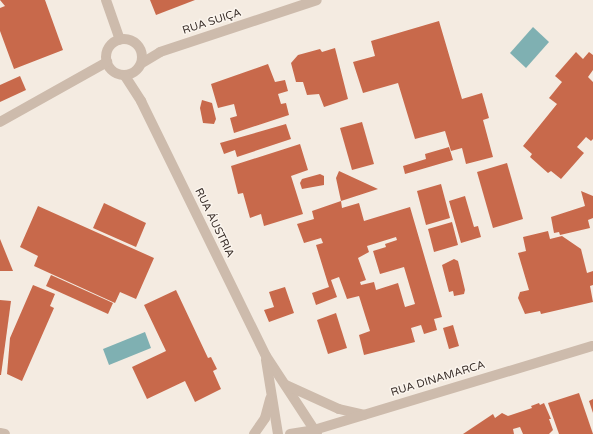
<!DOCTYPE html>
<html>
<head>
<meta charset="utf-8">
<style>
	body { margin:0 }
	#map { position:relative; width:593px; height:434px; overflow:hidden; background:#f4ebe1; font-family:"Varela Round",sans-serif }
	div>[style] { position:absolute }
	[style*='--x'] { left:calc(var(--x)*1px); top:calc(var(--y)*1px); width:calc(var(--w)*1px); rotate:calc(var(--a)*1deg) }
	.water>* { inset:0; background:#7fb0b2 }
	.building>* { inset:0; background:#c8694b }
	.minor>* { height:10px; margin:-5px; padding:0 5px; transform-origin:5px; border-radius:5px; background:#cdbbac }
	.minor>.ring { margin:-5px; padding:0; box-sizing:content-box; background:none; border:10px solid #cdbbac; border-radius:50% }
	span { translate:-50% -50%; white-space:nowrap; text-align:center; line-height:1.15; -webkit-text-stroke:3px #fbf5ee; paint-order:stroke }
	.street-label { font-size:11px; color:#3b302b }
</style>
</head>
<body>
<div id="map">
	<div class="water">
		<i style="clip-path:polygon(533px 27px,549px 42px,526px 68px,510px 53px)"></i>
		<i style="clip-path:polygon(145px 332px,151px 348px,109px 365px,103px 349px)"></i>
	</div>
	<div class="building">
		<i style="clip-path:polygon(0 0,45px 0,63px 50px,14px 69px,0 31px,0 8px,5px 6px)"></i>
		<i style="clip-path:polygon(150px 0,195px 0,156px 15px)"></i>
		<i style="clip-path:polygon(439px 21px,462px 99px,482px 93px,489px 118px,483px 120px,493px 157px,466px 164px,462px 148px,451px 151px,445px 131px,415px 139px,398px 83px,363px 93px,353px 62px,375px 56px,371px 41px)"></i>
		<i style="clip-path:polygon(335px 48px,348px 99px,324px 107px,319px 94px,307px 95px,303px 82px,296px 82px,291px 63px,298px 55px,320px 49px,322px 52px)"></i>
		<i style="clip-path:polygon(576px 52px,583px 59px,589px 52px,593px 55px,593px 70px,588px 77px,593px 82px,593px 139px,591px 141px,586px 137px,577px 147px,584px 153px,561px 179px,551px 171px,548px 173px,530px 157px,532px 154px,523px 146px,557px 104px,549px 98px,562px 82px,555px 76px)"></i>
		<i style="clip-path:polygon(268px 64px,275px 82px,285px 80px,288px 91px,278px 94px,281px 104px,286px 103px,289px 115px,234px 133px,230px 118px,237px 116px,234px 104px,218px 108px,211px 84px)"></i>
		<i style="clip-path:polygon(20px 76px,26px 90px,0 102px,0 85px)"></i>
		<i style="clip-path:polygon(202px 100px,212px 103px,216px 119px,214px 124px,203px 123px,200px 108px)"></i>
		<i style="clip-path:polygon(362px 122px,374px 164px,352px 170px,340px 128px)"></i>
		<i style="clip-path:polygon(286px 124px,291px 139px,237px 157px,235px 150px,224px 154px,220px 143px)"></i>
		<i style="clip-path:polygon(300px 144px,308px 170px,291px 176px,303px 214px,264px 226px,261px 214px,250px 218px,243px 193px,238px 194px,231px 166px)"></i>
		<i style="clip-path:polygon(449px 147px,453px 160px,405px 174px,403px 166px,426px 159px,425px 154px)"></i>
		<i style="clip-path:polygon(507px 163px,523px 219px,493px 228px,477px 172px)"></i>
		<i style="clip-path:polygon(evenodd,339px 171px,378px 189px,341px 201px,342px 208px,359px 203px,364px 221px,410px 207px,442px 317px,434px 319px,437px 330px,424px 334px,421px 325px,411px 328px,415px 342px,364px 355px,359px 335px,370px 331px,359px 296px,347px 299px,339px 277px,331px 280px,337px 297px,316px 305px,312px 293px,329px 287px,316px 245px,323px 243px,321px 238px,304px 243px,297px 224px,314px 219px,312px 211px,341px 201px,336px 178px,339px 171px,396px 237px,397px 240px,385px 244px,386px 247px,373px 251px,380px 274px,404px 267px,415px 304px,405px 307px,398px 283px,376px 290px,374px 282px,361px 285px,360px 282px,366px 280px,358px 258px,369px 252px,367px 246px,396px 237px)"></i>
		<i style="clip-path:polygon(320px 174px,324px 176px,324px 185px,302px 189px,300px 183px,302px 179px)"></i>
		<i style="clip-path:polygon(441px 184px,450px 218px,426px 225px,417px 191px)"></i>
		<i style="clip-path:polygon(581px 191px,593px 196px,593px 218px,588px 220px,590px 228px,560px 235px,559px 232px,554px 233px,551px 217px,585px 206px)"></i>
		<i style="clip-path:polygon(465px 196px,474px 227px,478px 226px,481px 237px,461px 243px,449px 201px)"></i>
		<i style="clip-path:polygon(104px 203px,146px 223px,136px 247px,93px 228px)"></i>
		<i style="clip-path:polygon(38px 206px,154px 258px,136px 299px,120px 292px,115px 303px,34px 266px,38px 256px,20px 247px)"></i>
		<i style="clip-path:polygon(452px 222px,458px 245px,434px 252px,428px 229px)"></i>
		<i style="clip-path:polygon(548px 231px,550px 239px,562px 236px,581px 249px,587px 273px,593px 271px,593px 285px,590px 286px,593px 302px,541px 314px,540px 311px,525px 314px,518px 298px,520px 292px,529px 290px,518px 253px,526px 251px,523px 237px)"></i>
		<i style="clip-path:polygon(0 239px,13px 271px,0 271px)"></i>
		<i style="clip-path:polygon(454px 259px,458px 261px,465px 290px,464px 294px,454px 296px,453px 291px,449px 292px,442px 265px)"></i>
		<i style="clip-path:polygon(51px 275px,113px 303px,108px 314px,46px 286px)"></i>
		<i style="clip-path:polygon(33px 285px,55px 294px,50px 306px,54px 308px,22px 381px,7px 374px,10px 338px)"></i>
		<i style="clip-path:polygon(285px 287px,294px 313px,269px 322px,264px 310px,274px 307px,269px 292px)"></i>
		<i style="clip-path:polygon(176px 290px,208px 358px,211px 357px,217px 369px,213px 371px,221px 389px,195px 402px,185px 381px,147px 399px,132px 367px,166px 351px,144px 305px)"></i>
		<i style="clip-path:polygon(0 300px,11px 301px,1px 375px,0 375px)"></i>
		<i style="clip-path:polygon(336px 313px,347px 348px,328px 354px,317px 320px)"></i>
		<i style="clip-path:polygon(453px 325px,459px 346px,449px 349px,443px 328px)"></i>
		<i style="clip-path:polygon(579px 393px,593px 434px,559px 434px,548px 403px)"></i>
		<i style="clip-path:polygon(593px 399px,593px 413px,589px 401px)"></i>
		<i style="clip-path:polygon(539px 403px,540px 405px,544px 403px,551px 419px,549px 419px,553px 430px,549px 434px,523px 434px,520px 427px,513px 429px,514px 434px,463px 434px,493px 414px,495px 418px,502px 413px,508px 416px,532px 408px,531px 406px)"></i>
	</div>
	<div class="minor">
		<i style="--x:106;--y:0;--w:42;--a:70.7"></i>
		<i class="ring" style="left:106px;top:39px;width:26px;height:26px"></i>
		<i style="--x:142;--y:63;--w:21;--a:-31"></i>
		<i style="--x:160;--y:52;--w:165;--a:-18.3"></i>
		<i style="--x:125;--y:76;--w:30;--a:57"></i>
		<i style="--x:141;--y:101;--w:284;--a:63.9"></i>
		<i style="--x:266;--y:356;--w:93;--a:56.8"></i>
		<i style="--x:0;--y:122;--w:123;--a:-29.3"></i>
		<i style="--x:266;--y:360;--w:75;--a:80.8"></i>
		<i style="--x:286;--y:385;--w:58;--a:24.4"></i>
		<i style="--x:339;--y:409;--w:26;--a:13"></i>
		<i style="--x:0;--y:433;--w:5;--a:11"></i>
		<i style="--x:254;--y:434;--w:19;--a:-55"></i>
		<i style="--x:265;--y:418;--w:20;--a:-75"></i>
		<i style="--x:290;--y:434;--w:24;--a:-9"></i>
		<i style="--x:314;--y:430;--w:291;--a:-16.8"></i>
	</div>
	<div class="street-label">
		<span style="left:212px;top:22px;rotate:-18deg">RUA SUIÇA</span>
		<span style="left:214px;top:223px;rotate:64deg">RUA ÁUSTRIA</span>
		<span style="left:438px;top:379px;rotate:-17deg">RUA DINAMARCA</span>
	</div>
</div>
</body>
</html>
